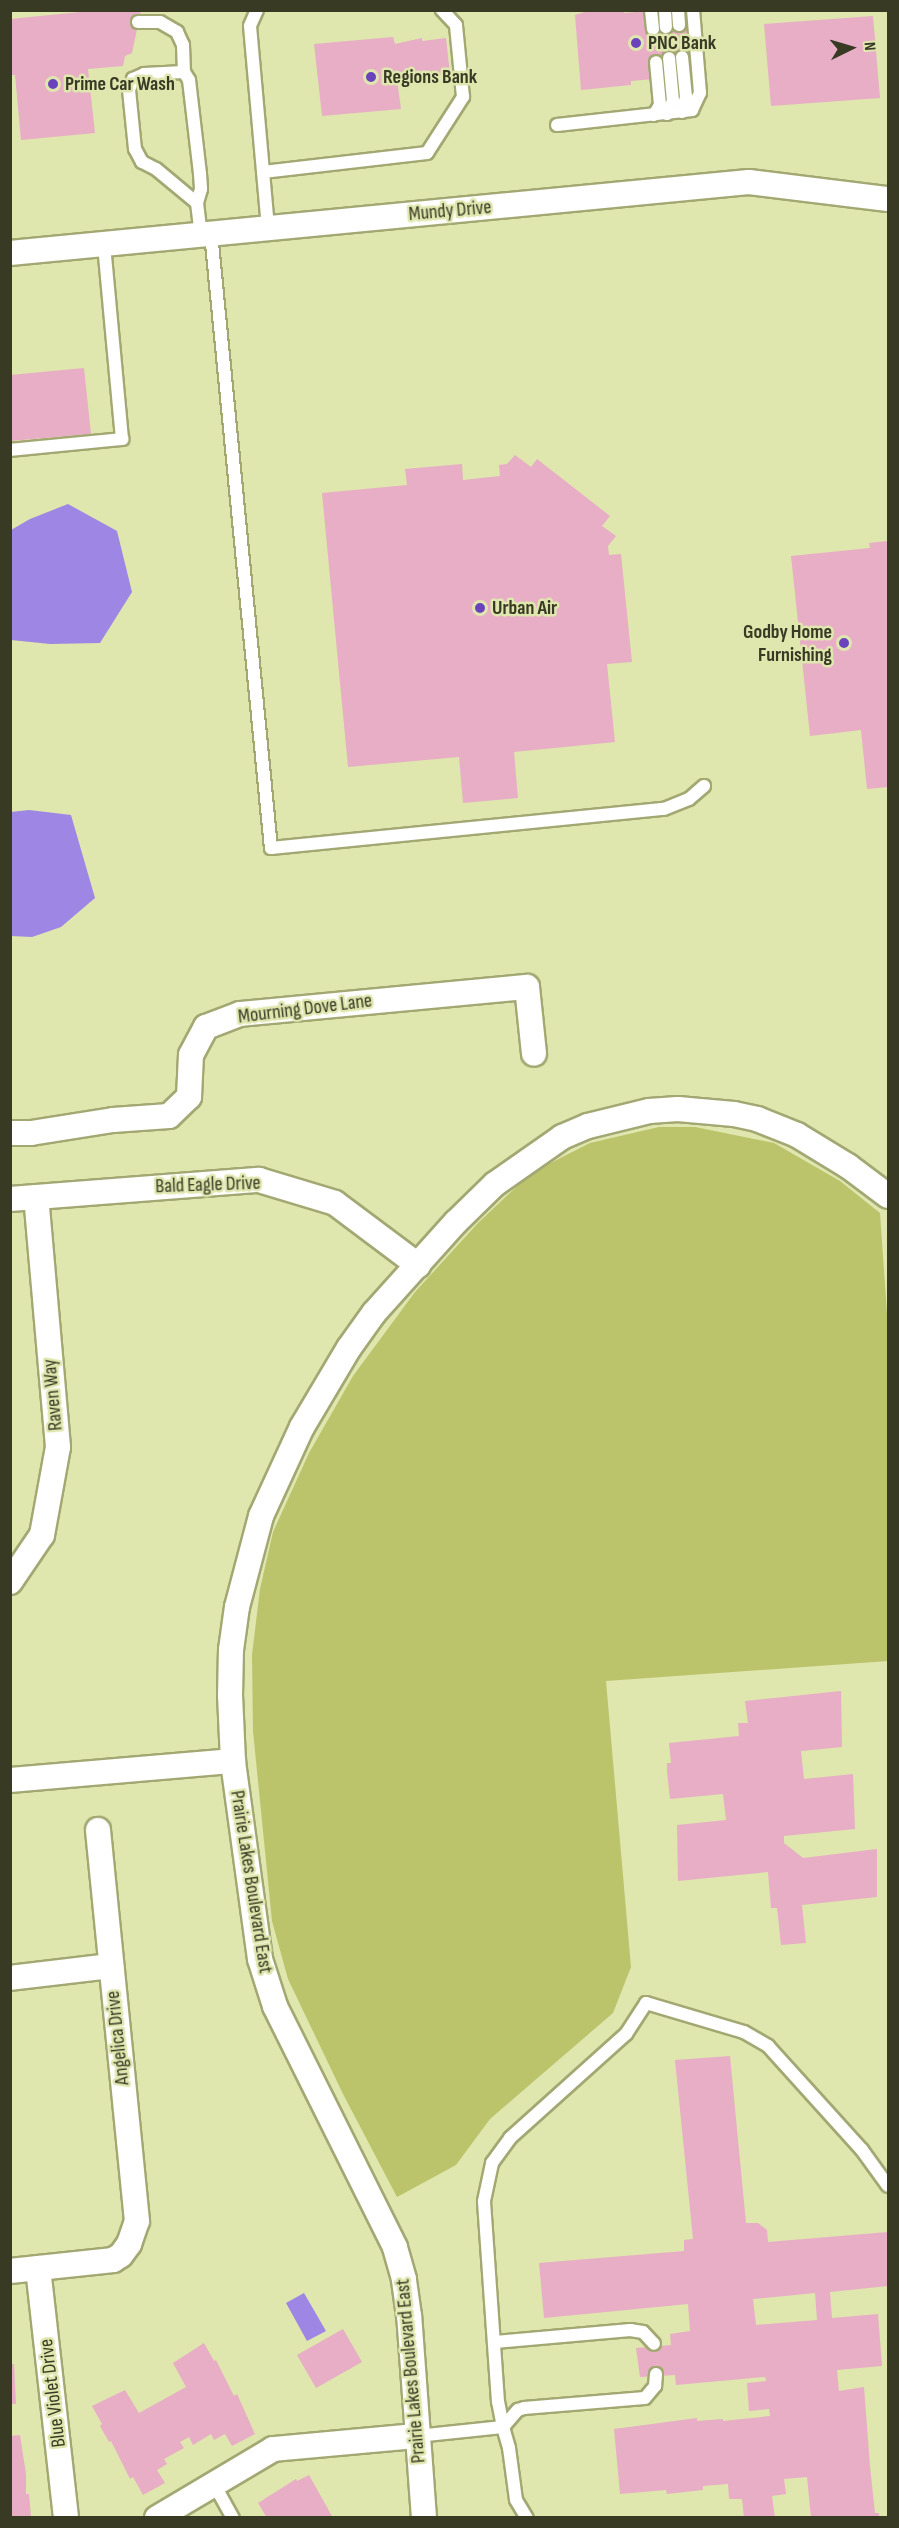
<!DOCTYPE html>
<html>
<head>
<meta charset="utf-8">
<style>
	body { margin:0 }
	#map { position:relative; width:899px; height:2528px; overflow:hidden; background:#dfe6ae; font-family:"Sofia Sans Condensed",sans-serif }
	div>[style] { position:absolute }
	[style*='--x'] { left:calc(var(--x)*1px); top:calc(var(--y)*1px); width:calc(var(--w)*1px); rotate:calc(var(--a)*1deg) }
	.green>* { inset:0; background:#bbc36b }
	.water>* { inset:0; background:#9d86e4 }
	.building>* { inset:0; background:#e7aec5 }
	.roads { filter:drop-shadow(2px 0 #a3a873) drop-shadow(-2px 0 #a3a873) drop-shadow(0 2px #a3a873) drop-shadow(0 -2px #a3a873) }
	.lane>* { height:12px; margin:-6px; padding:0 6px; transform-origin:6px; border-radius:6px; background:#fff }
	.street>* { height:24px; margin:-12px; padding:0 12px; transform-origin:12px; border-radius:12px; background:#fff }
	.dots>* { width:16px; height:16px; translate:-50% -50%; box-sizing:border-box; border:3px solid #dfe6ae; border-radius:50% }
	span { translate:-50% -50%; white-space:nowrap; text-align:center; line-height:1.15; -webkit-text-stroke:5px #dfe6ae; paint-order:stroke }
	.poi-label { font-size:20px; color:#383a24; font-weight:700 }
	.left { translate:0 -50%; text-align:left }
	.right { translate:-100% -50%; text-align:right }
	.street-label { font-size:20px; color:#383a24 }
	.frame { position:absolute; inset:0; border:12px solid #383a24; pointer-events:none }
	.north { position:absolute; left:821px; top:18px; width:60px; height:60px; -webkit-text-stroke:4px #dfe6ae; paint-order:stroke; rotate:85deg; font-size:16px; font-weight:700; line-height:24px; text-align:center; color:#383a24 }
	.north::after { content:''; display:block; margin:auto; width:21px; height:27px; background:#383a24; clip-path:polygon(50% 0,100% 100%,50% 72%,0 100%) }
</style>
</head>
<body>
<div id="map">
	<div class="green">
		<i style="clip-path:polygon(659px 1127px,695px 1127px,774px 1143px,840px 1181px,880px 1213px,888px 1328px,888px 1661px,606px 1681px,631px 1967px,613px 2013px,490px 2119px,456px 2165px,397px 2197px,343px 2094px,288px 1979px,272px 1921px,253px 1731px,252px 1655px,260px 1589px,273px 1532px,309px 1453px,353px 1376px,415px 1292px,478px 1223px,531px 1173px,590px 1143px)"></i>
	</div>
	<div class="water">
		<i style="clip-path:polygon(68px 504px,117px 531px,132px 592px,100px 643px,50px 644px,11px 640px,11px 530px,30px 519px)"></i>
		<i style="clip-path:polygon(29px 810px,71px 815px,95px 898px,61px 927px,32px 937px,11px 936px,11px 812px)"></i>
		<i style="clip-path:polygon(304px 2293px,326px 2331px,307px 2341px,286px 2303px)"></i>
	</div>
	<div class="building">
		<i style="clip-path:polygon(100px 10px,141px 10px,132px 53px,125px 56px,123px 66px,88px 69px,95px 133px,21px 140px,15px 75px,10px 75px,10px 19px)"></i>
		<i style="clip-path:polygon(591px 10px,624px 10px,624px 13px,647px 11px,655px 28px,693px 26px,695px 58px,658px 59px,654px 79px,631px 81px,631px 85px,581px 90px,575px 15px)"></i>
		<i style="clip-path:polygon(873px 16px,880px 98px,771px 106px,764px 24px)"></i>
		<i style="clip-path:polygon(393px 37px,395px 44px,422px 38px,422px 41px,446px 38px,450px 74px,397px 80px,401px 109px,322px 116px,314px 44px)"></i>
		<i style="clip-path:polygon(84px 368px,91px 434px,10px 441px,10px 375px)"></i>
		<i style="clip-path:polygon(515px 455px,531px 467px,537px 459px,610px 516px,602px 526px,616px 536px,608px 546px,609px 555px,621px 554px,632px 662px,607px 664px,615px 742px,514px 752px,518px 798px,463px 803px,459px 757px,348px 767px,322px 493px,407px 485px,405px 469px,462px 464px,463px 480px,500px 476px,499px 465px,507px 464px)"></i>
		<i style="clip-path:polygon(888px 541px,888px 787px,867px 789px,861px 730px,810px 736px,791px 556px,870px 548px,869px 543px)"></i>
		<i style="clip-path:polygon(841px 1691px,842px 1747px,801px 1751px,804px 1779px,853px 1774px,855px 1829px,784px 1836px,784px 1843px,803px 1858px,877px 1849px,877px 1897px,802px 1905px,806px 1943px,781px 1945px,777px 1908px,771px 1908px,768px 1872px,678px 1881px,677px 1825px,726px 1820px,723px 1794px,670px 1799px,667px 1772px,667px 1763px,671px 1763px,669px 1743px,739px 1736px,738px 1723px,748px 1723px,745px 1701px)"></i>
		<i style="clip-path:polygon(evenodd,730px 2056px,746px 2223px,758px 2223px,767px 2230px,768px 2242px,888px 2232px,888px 2286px,830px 2292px,832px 2318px,878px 2314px,882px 2366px,837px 2370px,839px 2391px,864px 2387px,870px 2466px,875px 2513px,879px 2513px,879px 2518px,811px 2518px,807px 2477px,784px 2479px,786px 2494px,772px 2496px,775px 2518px,744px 2518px,742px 2499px,729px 2499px,728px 2484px,703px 2486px,703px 2490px,667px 2494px,666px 2490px,620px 2494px,614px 2429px,697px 2418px,697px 2421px,723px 2419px,723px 2421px,770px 2416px,769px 2409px,749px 2411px,747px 2383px,766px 2381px,765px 2377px,676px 2385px,675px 2375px,640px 2377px,636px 2348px,671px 2345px,670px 2334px,690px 2331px,688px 2304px,544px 2318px,539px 2263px,684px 2251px,684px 2240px,693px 2239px,675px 2060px,730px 2056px,815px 2293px,817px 2320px,756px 2325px,753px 2299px,815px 2293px)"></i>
		<i style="clip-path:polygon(343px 2329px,362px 2362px,316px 2388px,297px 2355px)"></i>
		<i style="clip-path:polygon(204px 2343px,214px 2361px,216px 2360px,234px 2396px,237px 2394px,255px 2434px,232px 2446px,225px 2434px,214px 2440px,211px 2434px,193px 2445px,189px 2437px,180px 2442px,184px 2448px,164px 2459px,167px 2464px,157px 2470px,165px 2483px,143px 2495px,133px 2477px,130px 2479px,111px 2441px,109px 2442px,100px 2426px,102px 2424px,92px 2406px,125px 2390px,139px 2413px,186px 2387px,173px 2363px)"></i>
		<i style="clip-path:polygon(10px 2364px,14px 2364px,16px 2404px,10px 2404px)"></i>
		<i style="clip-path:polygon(20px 2435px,26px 2474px,26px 2494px,29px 2494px,31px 2516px,10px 2518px,10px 2436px)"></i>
		<i style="clip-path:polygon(309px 2475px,333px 2518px,267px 2518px,258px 2503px,296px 2479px,297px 2481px)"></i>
	</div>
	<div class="roads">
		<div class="lane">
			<i style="--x:257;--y:10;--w:17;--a:114"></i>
			<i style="--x:250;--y:26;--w:203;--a:84.9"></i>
			<i style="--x:651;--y:10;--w:19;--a:84"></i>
			<i style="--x:665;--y:10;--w:17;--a:87"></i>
			<i style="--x:678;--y:10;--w:15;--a:86"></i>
			<i style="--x:138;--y:22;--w:22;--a:0"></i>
			<i style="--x:160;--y:22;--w:20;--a:30"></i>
			<i style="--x:177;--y:32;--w:14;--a:65"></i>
			<i style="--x:183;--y:45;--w:27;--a:88"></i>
			<i style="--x:682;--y:112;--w:16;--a:-75"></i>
			<i style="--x:686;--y:97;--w:40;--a:-95.7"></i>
			<i style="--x:667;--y:114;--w:14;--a:-65"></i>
			<i style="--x:673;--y:101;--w:43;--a:-95.3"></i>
			<i style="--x:654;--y:115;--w:12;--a:-59"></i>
			<i style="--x:660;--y:105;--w:43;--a:-95.3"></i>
			<i style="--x:557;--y:125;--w:136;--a:-6.3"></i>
			<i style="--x:692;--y:110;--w:19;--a:-65"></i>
			<i style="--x:700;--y:93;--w:83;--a:-94.8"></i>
			<i style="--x:263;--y:172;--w:165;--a:-6.6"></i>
			<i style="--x:427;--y:153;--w:67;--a:-57.3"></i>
			<i style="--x:463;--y:97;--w:72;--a:-95.6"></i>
			<i style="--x:456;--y:25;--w:21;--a:-133"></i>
			<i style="--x:197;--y:203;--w:53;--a:-140.3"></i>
			<i style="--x:156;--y:169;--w:16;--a:-153"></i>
			<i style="--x:142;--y:162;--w:15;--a:-118"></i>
			<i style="--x:135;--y:149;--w:59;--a:-95.8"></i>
			<i style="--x:129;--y:90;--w:12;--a:-70"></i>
			<i style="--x:133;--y:79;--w:12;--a:-24"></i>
			<i style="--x:144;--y:74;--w:40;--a:-2.9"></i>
			<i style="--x:184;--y:72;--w:9;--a:58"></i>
			<i style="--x:189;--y:80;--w:95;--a:83.3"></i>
			<i style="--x:200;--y:174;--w:15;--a:86"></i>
			<i style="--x:201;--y:189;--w:15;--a:106"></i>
			<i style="--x:197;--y:203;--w:31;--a:83"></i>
			<i style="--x:211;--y:233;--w:618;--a:84.43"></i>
			<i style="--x:271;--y:848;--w:395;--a:-5.7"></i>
			<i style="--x:664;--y:809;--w:27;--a:-22"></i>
			<i style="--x:689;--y:799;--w:20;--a:-41"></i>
			<i style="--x:10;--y:450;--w:113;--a:-5.6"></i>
			<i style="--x:122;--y:439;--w:196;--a:-95.3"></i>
			<i style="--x:495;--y:2342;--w:136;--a:-5.1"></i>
			<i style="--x:630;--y:2330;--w:13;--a:9"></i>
			<i style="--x:643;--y:2332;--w:16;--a:47"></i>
			<i style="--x:503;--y:2427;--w:25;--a:-101"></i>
			<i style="--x:498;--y:2402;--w:201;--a:-94"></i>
			<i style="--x:484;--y:2201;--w:39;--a:-78"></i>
			<i style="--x:492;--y:2163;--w:31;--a:-54"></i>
			<i style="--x:510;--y:2138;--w:156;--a:-41.9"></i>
			<i style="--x:626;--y:2034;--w:37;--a:-57"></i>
			<i style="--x:646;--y:2003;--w:102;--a:16.5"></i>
			<i style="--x:744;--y:2032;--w:28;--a:30"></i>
			<i style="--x:768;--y:2046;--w:140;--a:47.9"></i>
			<i style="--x:862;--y:2150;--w:44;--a:54.2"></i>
			<i style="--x:503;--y:2427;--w:23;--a:-49"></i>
			<i style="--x:518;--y:2410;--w:6;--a:-18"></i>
			<i style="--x:524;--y:2408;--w:121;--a:-4.7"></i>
			<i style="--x:645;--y:2398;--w:16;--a:-50"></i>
			<i style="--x:655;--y:2386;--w:12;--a:-85"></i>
			<i style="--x:417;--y:2436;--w:86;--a:-6"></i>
			<i style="--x:503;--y:2427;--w:22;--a:74"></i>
			<i style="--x:509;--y:2448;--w:52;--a:82.3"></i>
			<i style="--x:516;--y:2500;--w:21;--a:59"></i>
			<i style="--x:214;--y:2484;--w:39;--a:61"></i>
		</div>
		<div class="street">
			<i style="--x:10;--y:253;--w:742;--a:-5.49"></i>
			<i style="--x:749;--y:182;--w:140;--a:7"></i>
			<i style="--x:10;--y:1133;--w:21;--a:0"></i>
			<i style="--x:31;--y:1133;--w:83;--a:-9"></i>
			<i style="--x:113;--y:1120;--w:56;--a:-4.1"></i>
			<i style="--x:169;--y:1116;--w:28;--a:-44"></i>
			<i style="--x:189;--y:1097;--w:42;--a:-87.3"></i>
			<i style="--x:191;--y:1055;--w:32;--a:-62"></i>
			<i style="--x:206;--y:1027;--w:36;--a:-21"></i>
			<i style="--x:240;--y:1014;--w:288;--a:-5.4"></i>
			<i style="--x:527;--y:987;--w:67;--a:84"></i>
			<i style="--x:10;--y:1199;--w:250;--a:-4.4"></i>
			<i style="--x:259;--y:1180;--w:79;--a:16.8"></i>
			<i style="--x:335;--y:1203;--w:104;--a:36.8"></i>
			<i style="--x:10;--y:1582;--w:57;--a:-55.8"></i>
			<i style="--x:42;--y:1535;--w:89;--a:-79.7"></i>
			<i style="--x:58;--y:1447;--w:251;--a:-95"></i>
			<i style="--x:10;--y:1780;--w:224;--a:-4.9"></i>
			<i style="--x:10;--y:1978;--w:102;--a:-6.8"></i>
			<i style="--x:38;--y:2268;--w:252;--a:83.6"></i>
			<i style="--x:10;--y:2271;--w:104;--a:-6.1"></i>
			<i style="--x:113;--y:2260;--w:9;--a:-32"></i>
			<i style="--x:121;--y:2255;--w:14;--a:-54"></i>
			<i style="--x:129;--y:2244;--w:24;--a:-71"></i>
			<i style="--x:137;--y:2221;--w:393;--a:-95.7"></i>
			<i style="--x:157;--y:2518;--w:135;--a:-30.7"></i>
			<i style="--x:273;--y:2449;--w:145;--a:-5.2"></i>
			<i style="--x:424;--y:2518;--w:203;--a:-94.2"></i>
			<i style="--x:409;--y:2316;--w:37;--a:-98"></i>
			<i style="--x:404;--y:2279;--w:33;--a:-106"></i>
			<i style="--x:395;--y:2247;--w:269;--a:-116.5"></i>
			<i style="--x:275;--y:2006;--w:49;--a:-107.7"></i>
			<i style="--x:260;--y:1959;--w:200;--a:-97.8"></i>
			<i style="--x:233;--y:1761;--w:65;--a:-92.6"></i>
			<i style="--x:230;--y:1696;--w:46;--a:-88.8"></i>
			<i style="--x:231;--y:1650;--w:43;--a:-82.1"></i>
			<i style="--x:237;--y:1607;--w:94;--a:-75.2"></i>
			<i style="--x:261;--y:1516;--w:98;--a:-65.3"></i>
			<i style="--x:302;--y:1427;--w:92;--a:-59.3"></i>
			<i style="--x:349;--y:1348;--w:43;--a:-54.5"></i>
			<i style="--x:374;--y:1313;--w:122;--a:-48"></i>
			<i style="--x:456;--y:1222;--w:54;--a:-44.3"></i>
			<i style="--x:495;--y:1184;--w:82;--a:-35"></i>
			<i style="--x:562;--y:1137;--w:28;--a:-23"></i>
			<i style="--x:588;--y:1126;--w:63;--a:-13.8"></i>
			<i style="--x:649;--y:1111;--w:29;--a:-4"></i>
			<i style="--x:678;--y:1109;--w:56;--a:5.1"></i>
			<i style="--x:734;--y:1114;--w:24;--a:12"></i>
			<i style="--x:757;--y:1119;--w:43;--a:21.8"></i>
			<i style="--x:797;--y:1135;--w:60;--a:31.3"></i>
			<i style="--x:848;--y:1166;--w:50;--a:36.9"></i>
		</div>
	</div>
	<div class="dots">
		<i style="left:636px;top:43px;background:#6a43bc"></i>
		<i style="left:371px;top:77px;background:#6a43bc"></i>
		<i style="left:53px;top:84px;background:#6a43bc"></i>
		<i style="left:480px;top:608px;background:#6a43bc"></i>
		<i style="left:844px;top:643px;background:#6a43bc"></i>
	</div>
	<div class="poi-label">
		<span class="left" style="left:648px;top:43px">PNC Bank</span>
		<span class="left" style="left:383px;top:77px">Regions Bank</span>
		<span class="left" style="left:65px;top:84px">Prime Car Wash</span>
		<span class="left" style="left:492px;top:608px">Urban Air</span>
		<span class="right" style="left:832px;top:644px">Godby Home<br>Furnishing</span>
	</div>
	<div class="street-label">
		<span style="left:450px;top:211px;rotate:-5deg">Mundy Drive</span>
		<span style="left:305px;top:1009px;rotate:-7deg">Mourning Dove Lane</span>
		<span style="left:208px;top:1185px;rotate:-2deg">Bald Eagle Drive</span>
		<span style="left:53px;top:1395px;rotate:-95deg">Raven Way</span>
		<span style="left:251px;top:1882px;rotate:81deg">Prairie Lakes Boulevard East</span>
		<span style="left:118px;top:2038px;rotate:-96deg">Angelica Drive</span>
		<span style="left:411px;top:2371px;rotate:-95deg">Prairie Lakes Boulevard East</span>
		<span style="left:53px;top:2393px;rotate:-97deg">Blue Violet Drive</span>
	</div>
	<div class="frame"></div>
	<div class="north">N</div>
</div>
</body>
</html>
